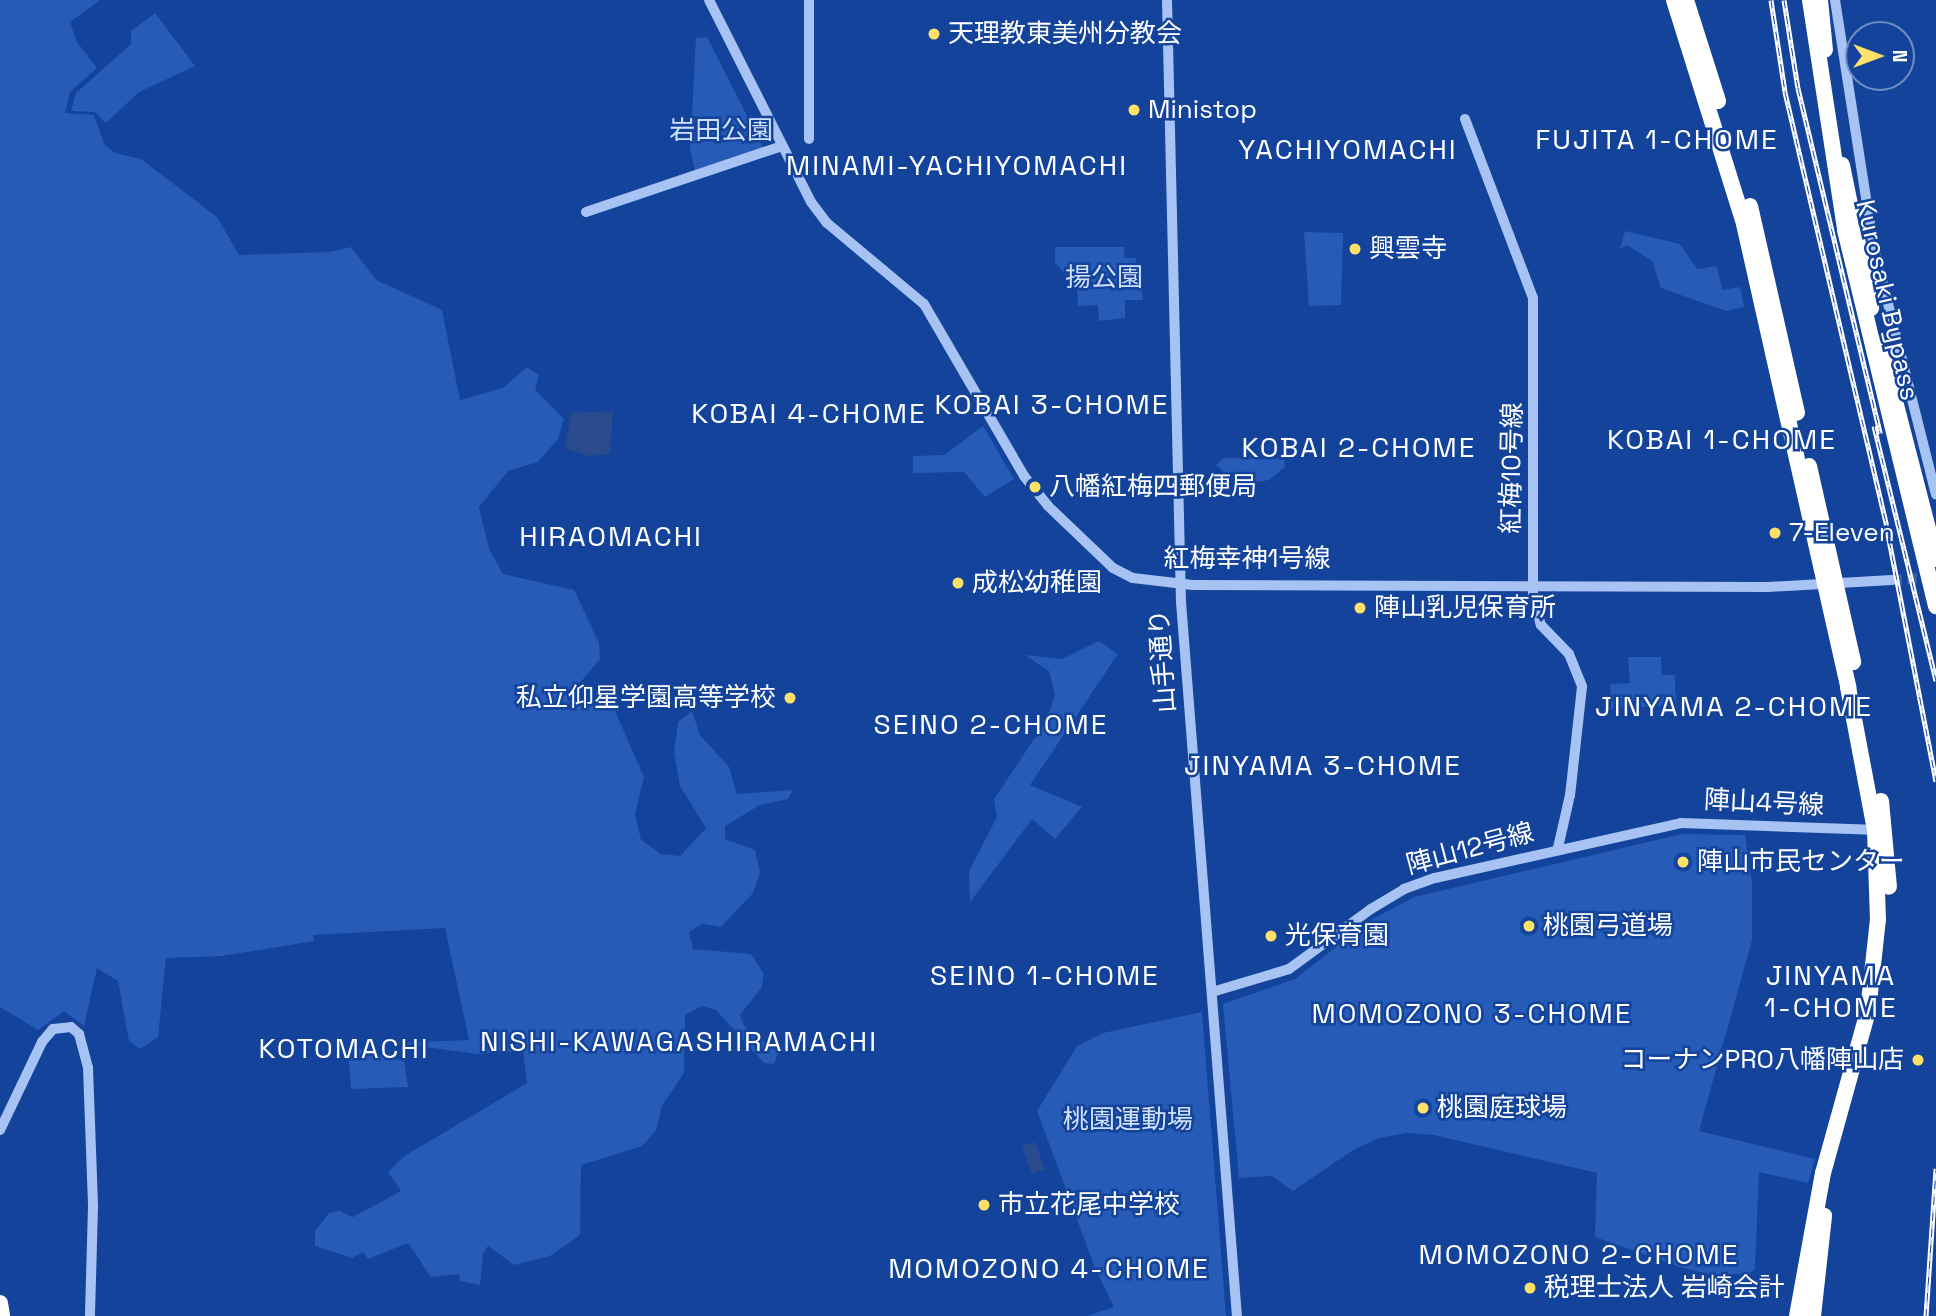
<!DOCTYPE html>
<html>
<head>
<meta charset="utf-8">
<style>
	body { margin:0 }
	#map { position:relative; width:1936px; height:1316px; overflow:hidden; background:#13439a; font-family:"Space Grotesk","Noto Sans JP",sans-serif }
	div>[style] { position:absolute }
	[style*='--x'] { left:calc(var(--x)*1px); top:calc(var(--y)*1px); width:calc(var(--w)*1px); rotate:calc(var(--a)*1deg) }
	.green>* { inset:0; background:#265bb8 }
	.water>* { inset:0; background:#2a4c8e }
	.minor-tunnel>* { height:10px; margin-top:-5px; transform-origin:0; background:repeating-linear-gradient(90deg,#365fa9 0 10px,transparent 0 15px) }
	.minor>* { height:10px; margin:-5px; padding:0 5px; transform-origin:5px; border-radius:5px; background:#a7c3f3 }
	.highway>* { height:16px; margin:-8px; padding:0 8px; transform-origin:8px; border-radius:8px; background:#fff }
	.rail>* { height:5px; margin-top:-2.5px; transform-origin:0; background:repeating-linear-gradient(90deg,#13439a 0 8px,#fff 0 16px); box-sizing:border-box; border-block:2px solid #fff }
	.highway-bridge>* { height:16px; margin:-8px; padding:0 8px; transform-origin:8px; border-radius:8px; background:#fff }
	.dots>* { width:19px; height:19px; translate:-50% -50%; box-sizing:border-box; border:4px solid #13439a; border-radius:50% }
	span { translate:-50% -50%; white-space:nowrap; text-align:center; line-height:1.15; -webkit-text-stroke:5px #13439a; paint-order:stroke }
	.poi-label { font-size:26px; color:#fff }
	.left { translate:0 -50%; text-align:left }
	.right { translate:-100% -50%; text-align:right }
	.park-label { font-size:26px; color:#cfe0fd }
	.street-label { font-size:26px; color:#fff }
	.neighbourhood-label { font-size:28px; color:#fff; letter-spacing:2px }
	.north { position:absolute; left:1845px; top:21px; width:70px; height:70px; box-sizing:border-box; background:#13439a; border:2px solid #718ec2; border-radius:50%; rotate:90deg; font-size:19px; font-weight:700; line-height:28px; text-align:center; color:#fff }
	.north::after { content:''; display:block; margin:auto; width:24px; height:32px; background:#ffe069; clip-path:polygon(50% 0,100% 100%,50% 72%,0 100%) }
</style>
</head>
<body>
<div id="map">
	<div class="green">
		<i style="clip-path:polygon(0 0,100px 0,70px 22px,77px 42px,97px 68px,70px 92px,65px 113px,94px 115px,104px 144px,115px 153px,141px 159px,217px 217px,239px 255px,329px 252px,351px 247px,376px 280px,442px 310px,460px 400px,503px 388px,527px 367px,539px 375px,535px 390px,564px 419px,558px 439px,538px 462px,508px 471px,479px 507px,489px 549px,503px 574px,574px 590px,586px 615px,599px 643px,600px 659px,580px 683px,586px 700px,612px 704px,644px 777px,635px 814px,641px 840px,661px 854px,680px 856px,706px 828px,680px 786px,674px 752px,678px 722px,692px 711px,700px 735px,729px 767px,737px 794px,793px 790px,788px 799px,760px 805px,725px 826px,725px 839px,755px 850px,760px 872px,753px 893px,721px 927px,702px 924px,689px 932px,693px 949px,751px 954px,764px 974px,762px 987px,740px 1015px,744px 1026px,778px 1053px,774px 1064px,764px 1063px,716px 1010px,702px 1006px,685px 1015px,684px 1073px,662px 1106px,656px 1130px,642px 1146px,581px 1165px,580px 1235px,550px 1256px,514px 1265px,488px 1246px,483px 1254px,480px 1285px,460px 1281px,459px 1274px,431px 1277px,408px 1243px,368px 1259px,363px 1252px,352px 1258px,315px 1246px,315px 1231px,329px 1213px,340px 1211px,353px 1217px,401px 1191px,388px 1172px,403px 1157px,527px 1083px,523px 1051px,477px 1054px,396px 1043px,469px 1040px,445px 928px,313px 935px,314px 941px,222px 956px,166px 958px,158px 1037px,140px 1049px,129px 1041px,118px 981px,97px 968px,84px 1026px,64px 1011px,38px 1030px,0 1007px)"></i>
		<i style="clip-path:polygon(155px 13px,195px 66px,139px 92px,106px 123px,95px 112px,71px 111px,76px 93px,131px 44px,131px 31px)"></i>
		<i style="clip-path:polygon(707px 37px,764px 149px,695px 171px,690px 149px,696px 38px)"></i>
		<i style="clip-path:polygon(1625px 231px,1680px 244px,1697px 269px,1717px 266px,1722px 290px,1740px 287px,1744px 307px,1726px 311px,1661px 288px,1652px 261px,1627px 245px,1620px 249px)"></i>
		<i style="clip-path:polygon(1304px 232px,1343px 233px,1341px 305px,1309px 306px)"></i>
		<i style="clip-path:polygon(1055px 247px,1124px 247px,1124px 258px,1136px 258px,1143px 300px,1125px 300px,1125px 318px,1099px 321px,1098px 305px,1078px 306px,1077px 287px,1055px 263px)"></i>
		<i style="clip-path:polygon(983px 426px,1014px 479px,985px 497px,964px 472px,913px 473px,913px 456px,944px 455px)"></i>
		<i style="clip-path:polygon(1224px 458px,1284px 459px,1285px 467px,1269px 480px,1238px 485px,1216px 465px)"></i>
		<i style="clip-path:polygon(1099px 641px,1118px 654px,1030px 785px,1082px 807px,1055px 839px,1032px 819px,970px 902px,969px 871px,997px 817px,994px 799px,1046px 721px,1055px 695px,1049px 671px,1025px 655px,1062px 659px)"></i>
		<i style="clip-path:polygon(1628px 657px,1661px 657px,1662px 675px,1675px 675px,1676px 705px,1611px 709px,1610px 684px,1630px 683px)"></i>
		<i style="clip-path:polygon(1682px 834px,1745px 835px,1752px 883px,1752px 940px,1699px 1131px,1815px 1159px,1808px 1183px,1759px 1172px,1755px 1269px,1749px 1274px,1709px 1274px,1683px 1268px,1595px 1237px,1597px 1173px,1434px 1135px,1407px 1133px,1379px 1138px,1353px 1150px,1293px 1191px,1272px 1176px,1239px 1178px,1223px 1004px,1295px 979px,1371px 920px,1414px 897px)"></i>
		<i style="clip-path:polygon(1202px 1012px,1226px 1316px,1087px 1316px,1114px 1307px,1095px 1268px,1037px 1111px,1077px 1046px,1103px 1033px)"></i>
		<i style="clip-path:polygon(348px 1046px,404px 1061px,408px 1087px,351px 1089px)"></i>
	</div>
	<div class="water">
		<i style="clip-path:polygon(613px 411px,610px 454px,589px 456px,565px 448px,571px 413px)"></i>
		<i style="clip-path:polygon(1035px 1142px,1045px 1169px,1032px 1174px,1022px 1146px)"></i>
	</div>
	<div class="minor-tunnel">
		<i style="--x:1892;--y:580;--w:43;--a:-4"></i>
	</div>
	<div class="minor">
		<i style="--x:709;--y:0;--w:226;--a:63.2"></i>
		<i style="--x:811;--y:202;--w:26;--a:53"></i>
		<i style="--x:827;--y:223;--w:126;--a:39.9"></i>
		<i style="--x:924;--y:304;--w:199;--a:59.8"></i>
		<i style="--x:1024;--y:476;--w:38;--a:51"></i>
		<i style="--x:1048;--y:506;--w:90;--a:43.6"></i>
		<i style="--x:1113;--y:568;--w:22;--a:27"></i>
		<i style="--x:1133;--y:578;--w:60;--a:6.7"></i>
		<i style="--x:1193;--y:585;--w:575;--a:0.2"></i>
		<i style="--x:1768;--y:587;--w:124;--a:-3.2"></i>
		<i style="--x:809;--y:0;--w:139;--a:90"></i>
		<i style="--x:1167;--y:0;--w:602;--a:88.67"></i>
		<i style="--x:1181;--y:602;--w:716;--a:85.52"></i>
		<i style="--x:1835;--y:0;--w:251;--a:81.1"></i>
		<i style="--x:1874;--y:248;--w:254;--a:75.9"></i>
		<i style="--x:1465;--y:119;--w:191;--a:69.2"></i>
		<i style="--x:1533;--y:298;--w:298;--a:90"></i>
		<i style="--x:1533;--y:596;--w:30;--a:75"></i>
		<i style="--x:1541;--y:625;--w:40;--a:46"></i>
		<i style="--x:1569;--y:654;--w:35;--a:68"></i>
		<i style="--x:1582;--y:687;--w:109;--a:96.3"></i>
		<i style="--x:1570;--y:795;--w:54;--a:102.8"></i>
		<i style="--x:586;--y:212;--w:207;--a:-18.6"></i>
		<i style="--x:1212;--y:992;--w:80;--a:-16.6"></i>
		<i style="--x:1289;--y:969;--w:102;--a:-36.2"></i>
		<i style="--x:1371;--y:909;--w:39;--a:-31"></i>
		<i style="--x:1404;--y:889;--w:33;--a:-20"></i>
		<i style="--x:1435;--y:878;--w:252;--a:-12.6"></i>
		<i style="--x:1681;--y:823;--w:198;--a:2"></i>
		<i style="--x:0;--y:1130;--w:98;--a:-64.5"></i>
		<i style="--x:42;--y:1042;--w:17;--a:-50"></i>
		<i style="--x:53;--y:1029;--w:18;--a:-6"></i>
		<i style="--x:71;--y:1027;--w:11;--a:41"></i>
		<i style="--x:79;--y:1034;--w:35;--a:75"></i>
		<i style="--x:88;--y:1068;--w:139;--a:87.9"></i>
		<i style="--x:93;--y:1207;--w:109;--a:91.6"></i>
	</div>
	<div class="highway">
		<i style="--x:1674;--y:0;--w:235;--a:72.6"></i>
		<i style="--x:1744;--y:224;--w:475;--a:77.3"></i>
		<i style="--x:1848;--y:687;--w:146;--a:79.3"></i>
		<i style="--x:1875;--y:830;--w:89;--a:88.1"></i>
		<i style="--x:1878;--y:919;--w:93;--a:96.2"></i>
		<i style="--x:1868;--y:1011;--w:168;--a:105.5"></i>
		<i style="--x:1823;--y:1173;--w:145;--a:100.3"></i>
		<i style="--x:1686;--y:0;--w:106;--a:72.4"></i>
		<i style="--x:1820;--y:0;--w:50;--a:84.3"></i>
		<i style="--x:1842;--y:165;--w:146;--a:78.5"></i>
		<i style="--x:1750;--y:206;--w:212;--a:77.2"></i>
		<i style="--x:1880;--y:343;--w:223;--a:75.5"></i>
		<i style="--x:1809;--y:466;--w:201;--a:77.3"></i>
		<i style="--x:1881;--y:801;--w:86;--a:84.7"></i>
		<i style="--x:0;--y:1303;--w:13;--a:81"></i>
		<i style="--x:1813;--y:1316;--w:101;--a:-83.7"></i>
	</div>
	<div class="rail">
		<i style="--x:1771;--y:0;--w:93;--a:81.3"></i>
		<i style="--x:1785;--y:92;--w:444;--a:76.8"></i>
		<i style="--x:1886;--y:524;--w:262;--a:79"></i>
		<i style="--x:1784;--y:0;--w:89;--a:81"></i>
		<i style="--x:1798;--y:88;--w:355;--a:76.6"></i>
		<i style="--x:1874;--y:426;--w:262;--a:76.3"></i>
		<i style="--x:1926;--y:1316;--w:148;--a:-86.1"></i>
	</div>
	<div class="highway-bridge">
		<i style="--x:1810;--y:0;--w:233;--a:81.3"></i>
		<i style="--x:1845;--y:230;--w:387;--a:76.4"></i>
	</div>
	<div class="dots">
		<i style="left:934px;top:34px;background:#ffe069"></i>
		<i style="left:1134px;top:110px;background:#ffe069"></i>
		<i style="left:1355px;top:249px;background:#ffe069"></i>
		<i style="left:1035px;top:487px;background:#ffe069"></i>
		<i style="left:1775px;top:533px;background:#ffe069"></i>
		<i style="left:958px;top:583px;background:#ffe069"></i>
		<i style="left:1360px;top:608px;background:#ffe069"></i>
		<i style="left:790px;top:698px;background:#ffe069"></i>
		<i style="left:1683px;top:862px;background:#ffe069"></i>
		<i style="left:1529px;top:926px;background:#ffe069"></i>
		<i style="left:1271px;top:936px;background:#ffe069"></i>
		<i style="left:1918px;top:1060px;background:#ffe069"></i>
		<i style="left:1423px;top:1108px;background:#ffe069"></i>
		<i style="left:984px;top:1205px;background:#ffe069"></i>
		<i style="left:1530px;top:1288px;background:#ffe069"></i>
	</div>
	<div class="poi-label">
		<span class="left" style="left:948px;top:34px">天理教東美州分教会</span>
		<span class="left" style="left:1148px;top:110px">Ministop</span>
		<span class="left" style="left:1369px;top:249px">興雲寺</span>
		<span class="left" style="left:1049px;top:487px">八幡紅梅四郵便局</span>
		<span class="left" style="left:1789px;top:533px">7-Eleven</span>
		<span class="left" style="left:972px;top:583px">成松幼稚園</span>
		<span class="left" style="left:1374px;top:608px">陣山乳児保育所</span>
		<span class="right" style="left:776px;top:698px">私立仰星学園高等学校</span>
		<span class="left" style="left:1697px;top:862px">陣山市民センター</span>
		<span class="left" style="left:1543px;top:926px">桃園弓道場</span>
		<span class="left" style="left:1285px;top:936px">光保育園</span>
		<span class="right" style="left:1904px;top:1060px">コーナンPRO八幡陣山店</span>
		<span class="left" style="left:1437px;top:1108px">桃園庭球場</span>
		<span class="left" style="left:998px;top:1205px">市立花尾中学校</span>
		<span class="left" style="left:1544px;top:1288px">税理士法人 岩崎会計</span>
	</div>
	<div class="park-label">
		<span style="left:721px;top:131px">岩田公園</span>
		<span style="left:1104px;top:278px">揚公園</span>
		<span style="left:1128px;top:1120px">桃園運動場</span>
	</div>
	<div class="street-label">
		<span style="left:1887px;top:300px;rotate:77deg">Kurosaki Bypass</span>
		<span style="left:1512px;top:468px;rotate:-89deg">紅梅10号線</span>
		<span style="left:1247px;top:559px">紅梅幸神1号線</span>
		<span style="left:1163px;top:661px;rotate:-94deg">山手通り</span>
		<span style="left:1764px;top:803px;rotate:3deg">陣山4号線</span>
		<span style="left:1470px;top:849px;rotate:-15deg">陣山12号線</span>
	</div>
	<div class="neighbourhood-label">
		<span style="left:1657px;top:139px">FUJITA 1-CHOME</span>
		<span style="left:1348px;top:149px">YACHIYOMACHI</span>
		<span style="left:957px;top:165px">MINAMI-YACHIYOMACHI</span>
		<span style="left:1052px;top:404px">KOBAI 3-CHOME</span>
		<span style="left:809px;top:413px">KOBAI 4-CHOME</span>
		<span style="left:1722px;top:439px">KOBAI 1-CHOME</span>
		<span style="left:1359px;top:447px">KOBAI 2-CHOME</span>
		<span style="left:611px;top:536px">HIRAOMACHI</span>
		<span style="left:1734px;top:706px">JINYAMA 2-CHOME</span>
		<span style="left:991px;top:724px">SEINO 2-CHOME</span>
		<span style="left:1323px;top:765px">JINYAMA 3-CHOME</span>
		<span style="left:1045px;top:975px">SEINO 1-CHOME</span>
		<span style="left:1831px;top:991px">JINYAMA<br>1-CHOME</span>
		<span style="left:1472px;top:1013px">MOMOZONO 3-CHOME</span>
		<span style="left:679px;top:1041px">NISHI-KAWAGASHIRAMACHI</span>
		<span style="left:344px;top:1048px">KOTOMACHI</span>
		<span style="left:1579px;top:1254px">MOMOZONO 2-CHOME</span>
		<span style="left:1049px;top:1268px">MOMOZONO 4-CHOME</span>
	</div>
	<div class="north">N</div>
</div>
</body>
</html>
